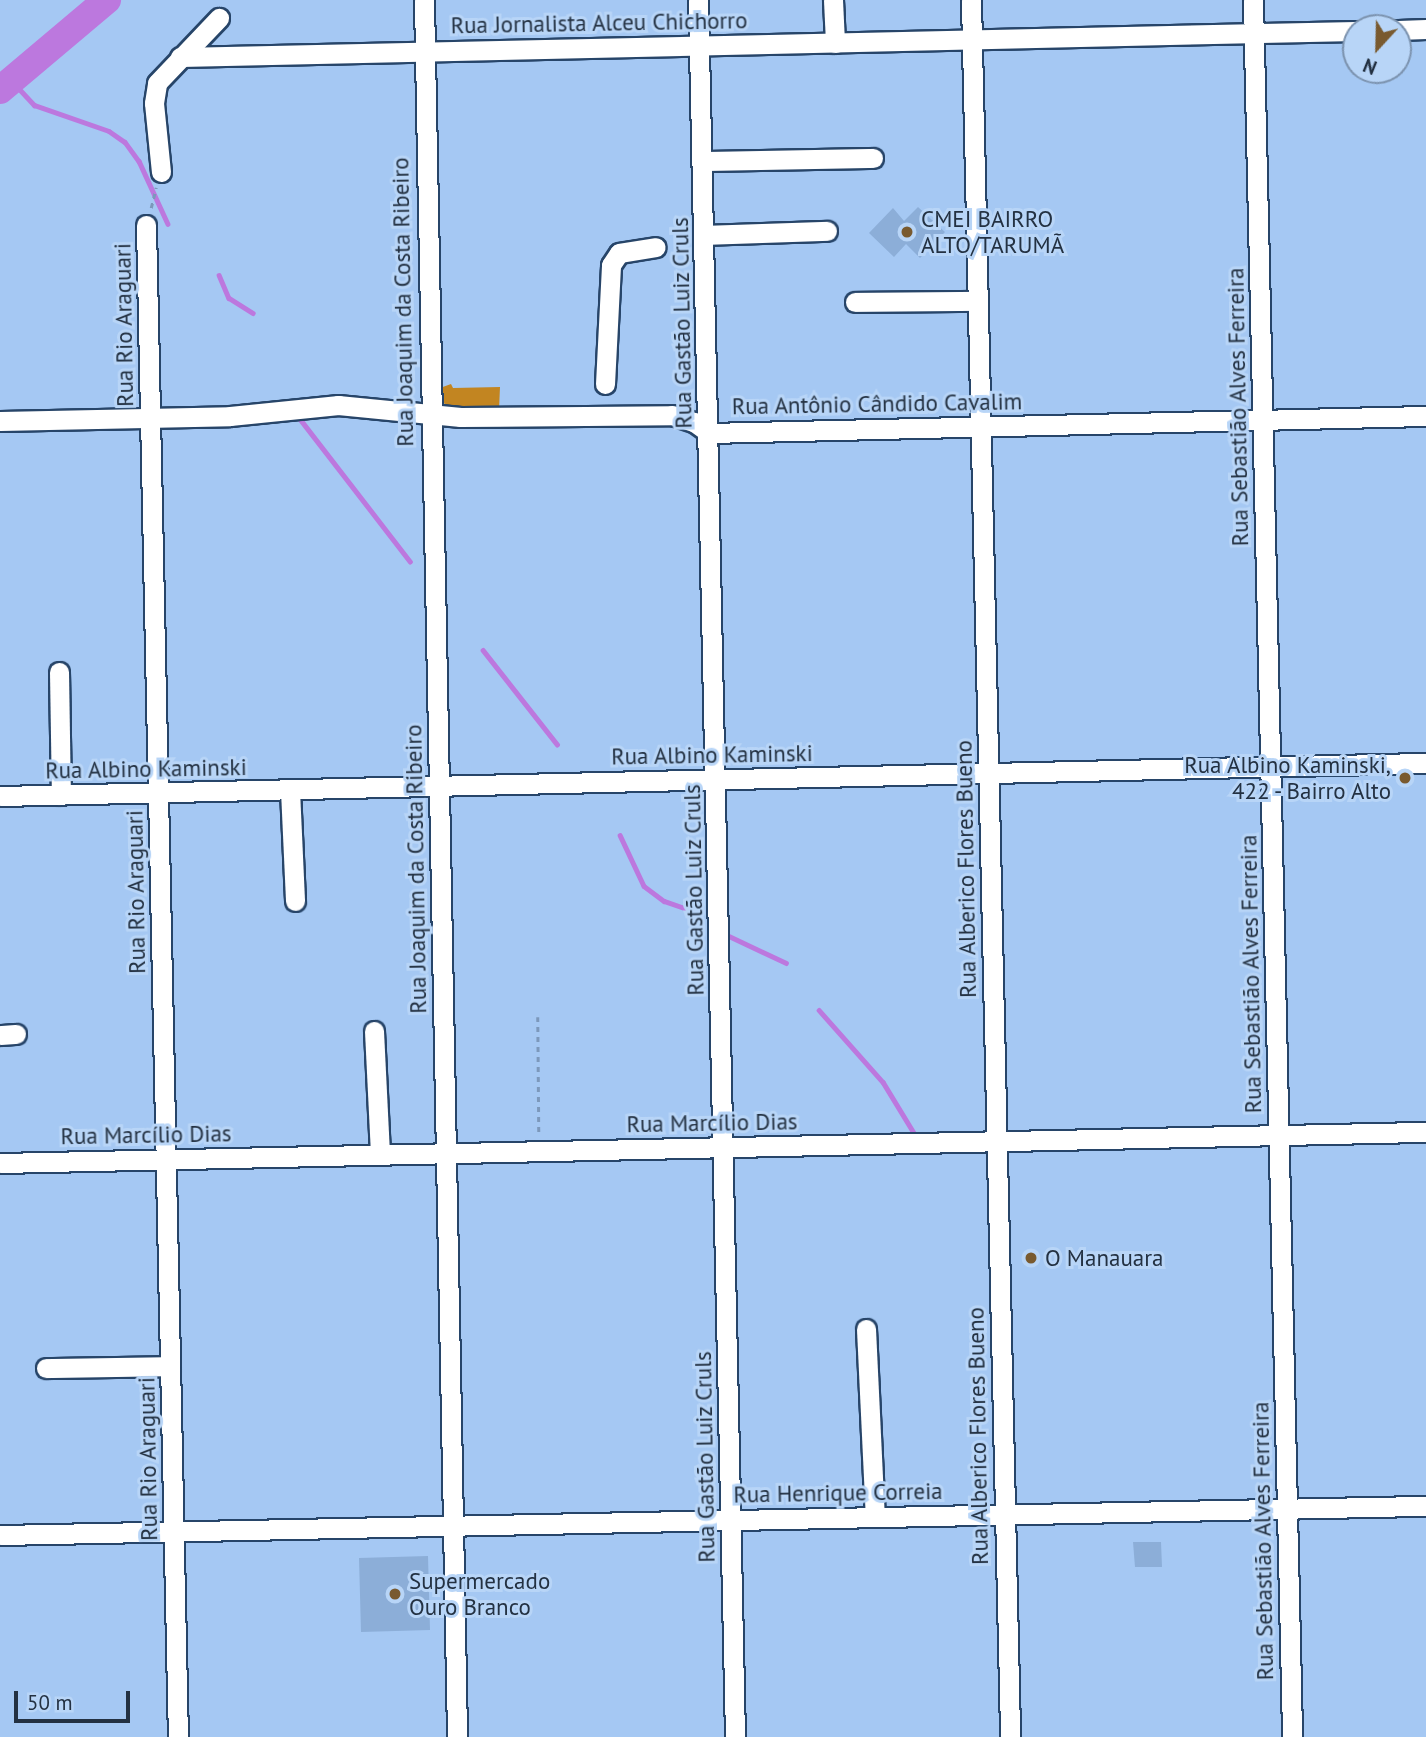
<!DOCTYPE html>
<html>
<head>
<meta charset="utf-8">
<style>
	body { margin:0 }
	#map { position:relative; width:1426px; height:1737px; overflow:hidden; background:#a5c8f3; font-family:"PT Sans",sans-serif }
	div>[style] { position:absolute }
	[style*='--x'] { left:calc(var(--x)*1px); top:calc(var(--y)*1px); width:calc(var(--w)*1px); rotate:calc(var(--a)*1deg) }
	.green>* { inset:0; background:#c28521 }
	.stream>* { height:4.5px; margin:-2.25px; padding:0 2.25px; transform-origin:2.25px; border-radius:2.25px; background:#bc78de }
	.river>* { height:28px; margin:-14px; padding:0 14px; transform-origin:14px; border-radius:14px; background:#bc78de }
	.building>* { inset:0; background:#8caed8 }
	.path>* { height:2.5px; margin-top:-1.25px; transform-origin:0; background:repeating-linear-gradient(90deg,#7c98bb 0 5px,transparent 0 10px) }
	.roads { filter:drop-shadow(2px 0 #274569) drop-shadow(-2px 0 #274569) drop-shadow(0 2px #274569) drop-shadow(0 -2px #274569) }
	.minor>* { height:19px; margin:-9.5px; padding:0 9.5px; transform-origin:9.5px; border-radius:9.5px; background:#fff }
	.dots>* { width:19px; height:19px; translate:-50% -50%; box-sizing:border-box; border:4px solid #b8d5f7; border-radius:50% }
	span { translate:-50% -50%; white-space:nowrap; text-align:center; line-height:1.15; -webkit-text-stroke:6px #b8d5f7; paint-order:stroke }
	.street-label { font-size:23px; color:#233142 }
	.poi-label { font-size:23px; color:#233142 }
	.left { translate:0 -50%; text-align:left }
	.right { translate:-100% -50%; text-align:right }
	.north { position:absolute; left:1342px; top:14px; width:70px; height:70px; box-sizing:border-box; background:#b8d5f7; border:2px solid #7c93af; border-radius:50%; rotate:202deg; font-size:19px; font-weight:700; line-height:28px; text-align:center; color:#233142 }
	.north::after { content:''; display:block; margin:auto; width:24px; height:32px; background:#795a2f; clip-path:polygon(50% 0,100% 100%,50% 72%,0 100%) }
	.scale { position:absolute; left:14px; top:1691px; width:116px; height:32px; box-sizing:border-box; border:4px solid #233142; border-top:0; padding-left:9px; font-size:21px; line-height:24px; white-space:nowrap; color:#233142; -webkit-text-stroke:5px #b8d5f7; paint-order:stroke }
</style>
</head>
<body>
<div id="map">
	<div class="green">
		<i style="clip-path:polygon(451px 384px,453px 388px,500px 387px,499px 410px,451px 409px,440px 400px,440px 388px)"></i>
	</div>
	<div class="stream">
		<i style="--x:12;--y:81;--w:33;--a:47"></i>
		<i style="--x:34;--y:105;--w:79;--a:19.1"></i>
		<i style="--x:109;--y:131;--w:19;--a:35"></i>
		<i style="--x:125;--y:142;--w:24;--a:54"></i>
		<i style="--x:139;--y:161;--w:69;--a:65.3"></i>
		<i style="--x:219;--y:275;--w:25;--a:67"></i>
		<i style="--x:229;--y:298;--w:28;--a:32"></i>
		<i style="--x:297;--y:415;--w:185;--a:52.3"></i>
		<i style="--x:483;--y:650;--w:120;--a:51.8"></i>
		<i style="--x:620;--y:835;--w:56;--a:64.8"></i>
		<i style="--x:644;--y:886;--w:25;--a:37"></i>
		<i style="--x:664;--y:901;--w:31;--a:19"></i>
		<i style="--x:729;--y:936;--w:63;--a:25.3"></i>
		<i style="--x:819;--y:1010;--w:96;--a:48.4"></i>
		<i style="--x:883;--y:1082;--w:60;--a:58.7"></i>
	</div>
	<div class="river">
		<i style="--x:0;--y:90;--w:140;--a:-40.1"></i>
	</div>
	<div class="building">
		<i style="clip-path:polygon(918px 207px,945px 232px,920px 258px,906px 244px,894px 257px,869px 233px,893px 208px,904px 221px)"></i>
		<i style="clip-path:polygon(1133px 1542px,1161px 1542px,1162px 1567px,1135px 1567px)"></i>
		<i style="clip-path:polygon(428px 1556px,430px 1630px,361px 1632px,359px 1558px)"></i>
	</div>
	<div class="path">
		<i style="--x:151;--y:208;--w:21;--a:-76"></i>
		<i style="--x:538;--y:1017;--w:117;--a:89.5"></i>
	</div>
	<div class="roads">
		<div class="minor">
			<i style="--x:424;--y:0;--w:1737;--a:88.91"></i>
			<i style="--x:698;--y:0;--w:1737;--a:88.78"></i>
			<i style="--x:833;--y:0;--w:43;--a:87.3"></i>
			<i style="--x:971;--y:0;--w:1737;--a:88.71"></i>
			<i style="--x:1253;--y:0;--w:1737;--a:88.71"></i>
			<i style="--x:1398;--y:30;--w:28;--a:-2"></i>
			<i style="--x:180;--y:57;--w:1176;--a:-1.27"></i>
			<i style="--x:702;--y:161;--w:171;--a:-1"></i>
			<i style="--x:161;--y:172;--w:69;--a:-95.8"></i>
			<i style="--x:154;--y:103;--w:20;--a:-81"></i>
			<i style="--x:157;--y:83;--w:90;--a:-46.4"></i>
			<i style="--x:146;--y:225;--w:1512;--a:88.79"></i>
			<i style="--x:704;--y:235;--w:123;--a:-1.9"></i>
			<i style="--x:855;--y:302;--w:123;--a:-0.5"></i>
			<i style="--x:605;--y:384;--w:119;--a:-87.1"></i>
			<i style="--x:611;--y:265;--w:14;--a:-56"></i>
			<i style="--x:619;--y:253;--w:37;--a:-9"></i>
			<i style="--x:0;--y:421;--w:230;--a:-1.2"></i>
			<i style="--x:230;--y:416;--w:109;--a:-5.8"></i>
			<i style="--x:338;--y:405;--w:123;--a:5.6"></i>
			<i style="--x:460;--y:417;--w:212;--a:-0.5"></i>
			<i style="--x:672;--y:415;--w:23;--a:18"></i>
			<i style="--x:694;--y:422;--w:19;--a:36"></i>
			<i style="--x:709;--y:433;--w:717;--a:-1.36"></i>
			<i style="--x:59;--y:672;--w:123;--a:89.1"></i>
			<i style="--x:290;--y:790;--w:111;--a:87.4"></i>
			<i style="--x:0;--y:796;--w:1426;--a:-1.33"></i>
			<i style="--x:374;--y:1031;--w:123;--a:87.2"></i>
			<i style="--x:0;--y:1035;--w:16;--a:-4"></i>
			<i style="--x:0;--y:1163;--w:1426;--a:-1.25"></i>
			<i style="--x:866;--y:1329;--w:188;--a:87.3"></i>
			<i style="--x:46;--y:1368;--w:124;--a:-0.9"></i>
			<i style="--x:0;--y:1535;--w:1426;--a:-1.17"></i>
		</div>
	</div>
	<div class="dots">
		<i style="left:907px;top:232px;background:#795a2f"></i>
		<i style="left:1405px;top:778px;background:#795a2f"></i>
		<i style="left:1031px;top:1258px;background:#795a2f"></i>
		<i style="left:395px;top:1594px;background:#795a2f"></i>
	</div>
	<div class="street-label">
		<span style="left:599px;top:23px;rotate:-1deg">Rua Jornalista Alceu Chichorro</span>
		<span style="left:403px;top:302px;rotate:-91deg">Rua Joaquim da Costa Ribeiro</span>
		<span style="left:682px;top:323px;rotate:-91deg">Rua Gastão Luiz Cruls</span>
		<span style="left:124px;top:325px;rotate:-91deg">Rua Rio Araguari</span>
		<span style="left:877px;top:404px;rotate:-1deg">Rua Antônio Cândido Cavalim</span>
		<span style="left:1238px;top:407px;rotate:-91deg">Rua Sebastião Alves Ferreira</span>
		<span style="left:712px;top:755px;rotate:-1deg">Rua Albino Kaminski</span>
		<span style="left:146px;top:769px;rotate:-1deg">Rua Albino Kaminski</span>
		<span style="left:416px;top:869px;rotate:-91deg">Rua Joaquim da Costa Ribeiro</span>
		<span style="left:966px;top:869px;rotate:-91deg">Rua Alberico Flores Bueno</span>
		<span style="left:694px;top:890px;rotate:-91deg">Rua Gastão Luiz Cruls</span>
		<span style="left:136px;top:892px;rotate:-91deg">Rua Rio Araguari</span>
		<span style="left:1251px;top:974px;rotate:-91deg">Rua Sebastião Alves Ferreira</span>
		<span style="left:712px;top:1123px;rotate:-1deg">Rua Marcílio Dias</span>
		<span style="left:146px;top:1135px;rotate:-1deg">Rua Marcílio Dias</span>
		<span style="left:978px;top:1436px;rotate:-91deg">Rua Alberico Flores Bueno</span>
		<span style="left:705px;top:1457px;rotate:-91deg">Rua Gastão Luiz Cruls</span>
		<span style="left:148px;top:1459px;rotate:-91deg">Rua Rio Araguari</span>
		<span style="left:838px;top:1493px;rotate:-1deg">Rua Henrique Correia</span>
		<span style="left:1263px;top:1541px;rotate:-91deg">Rua Sebastião Alves Ferreira</span>
	</div>
	<div class="poi-label">
		<span class="left" style="left:921px;top:232px">CMEI BAIRRO<br>ALTO/TARUMÃ</span>
		<span class="right" style="left:1391px;top:778px">Rua Albino Kaminski,<br>422 - Bairro Alto</span>
		<span class="left" style="left:1045px;top:1258px">O Manauara</span>
		<span class="left" style="left:409px;top:1594px">Supermercado<br>Ouro Branco</span>
	</div>
	<div class="north">N</div>
	<div class="scale">50 m</div>
</div>
</body>
</html>
